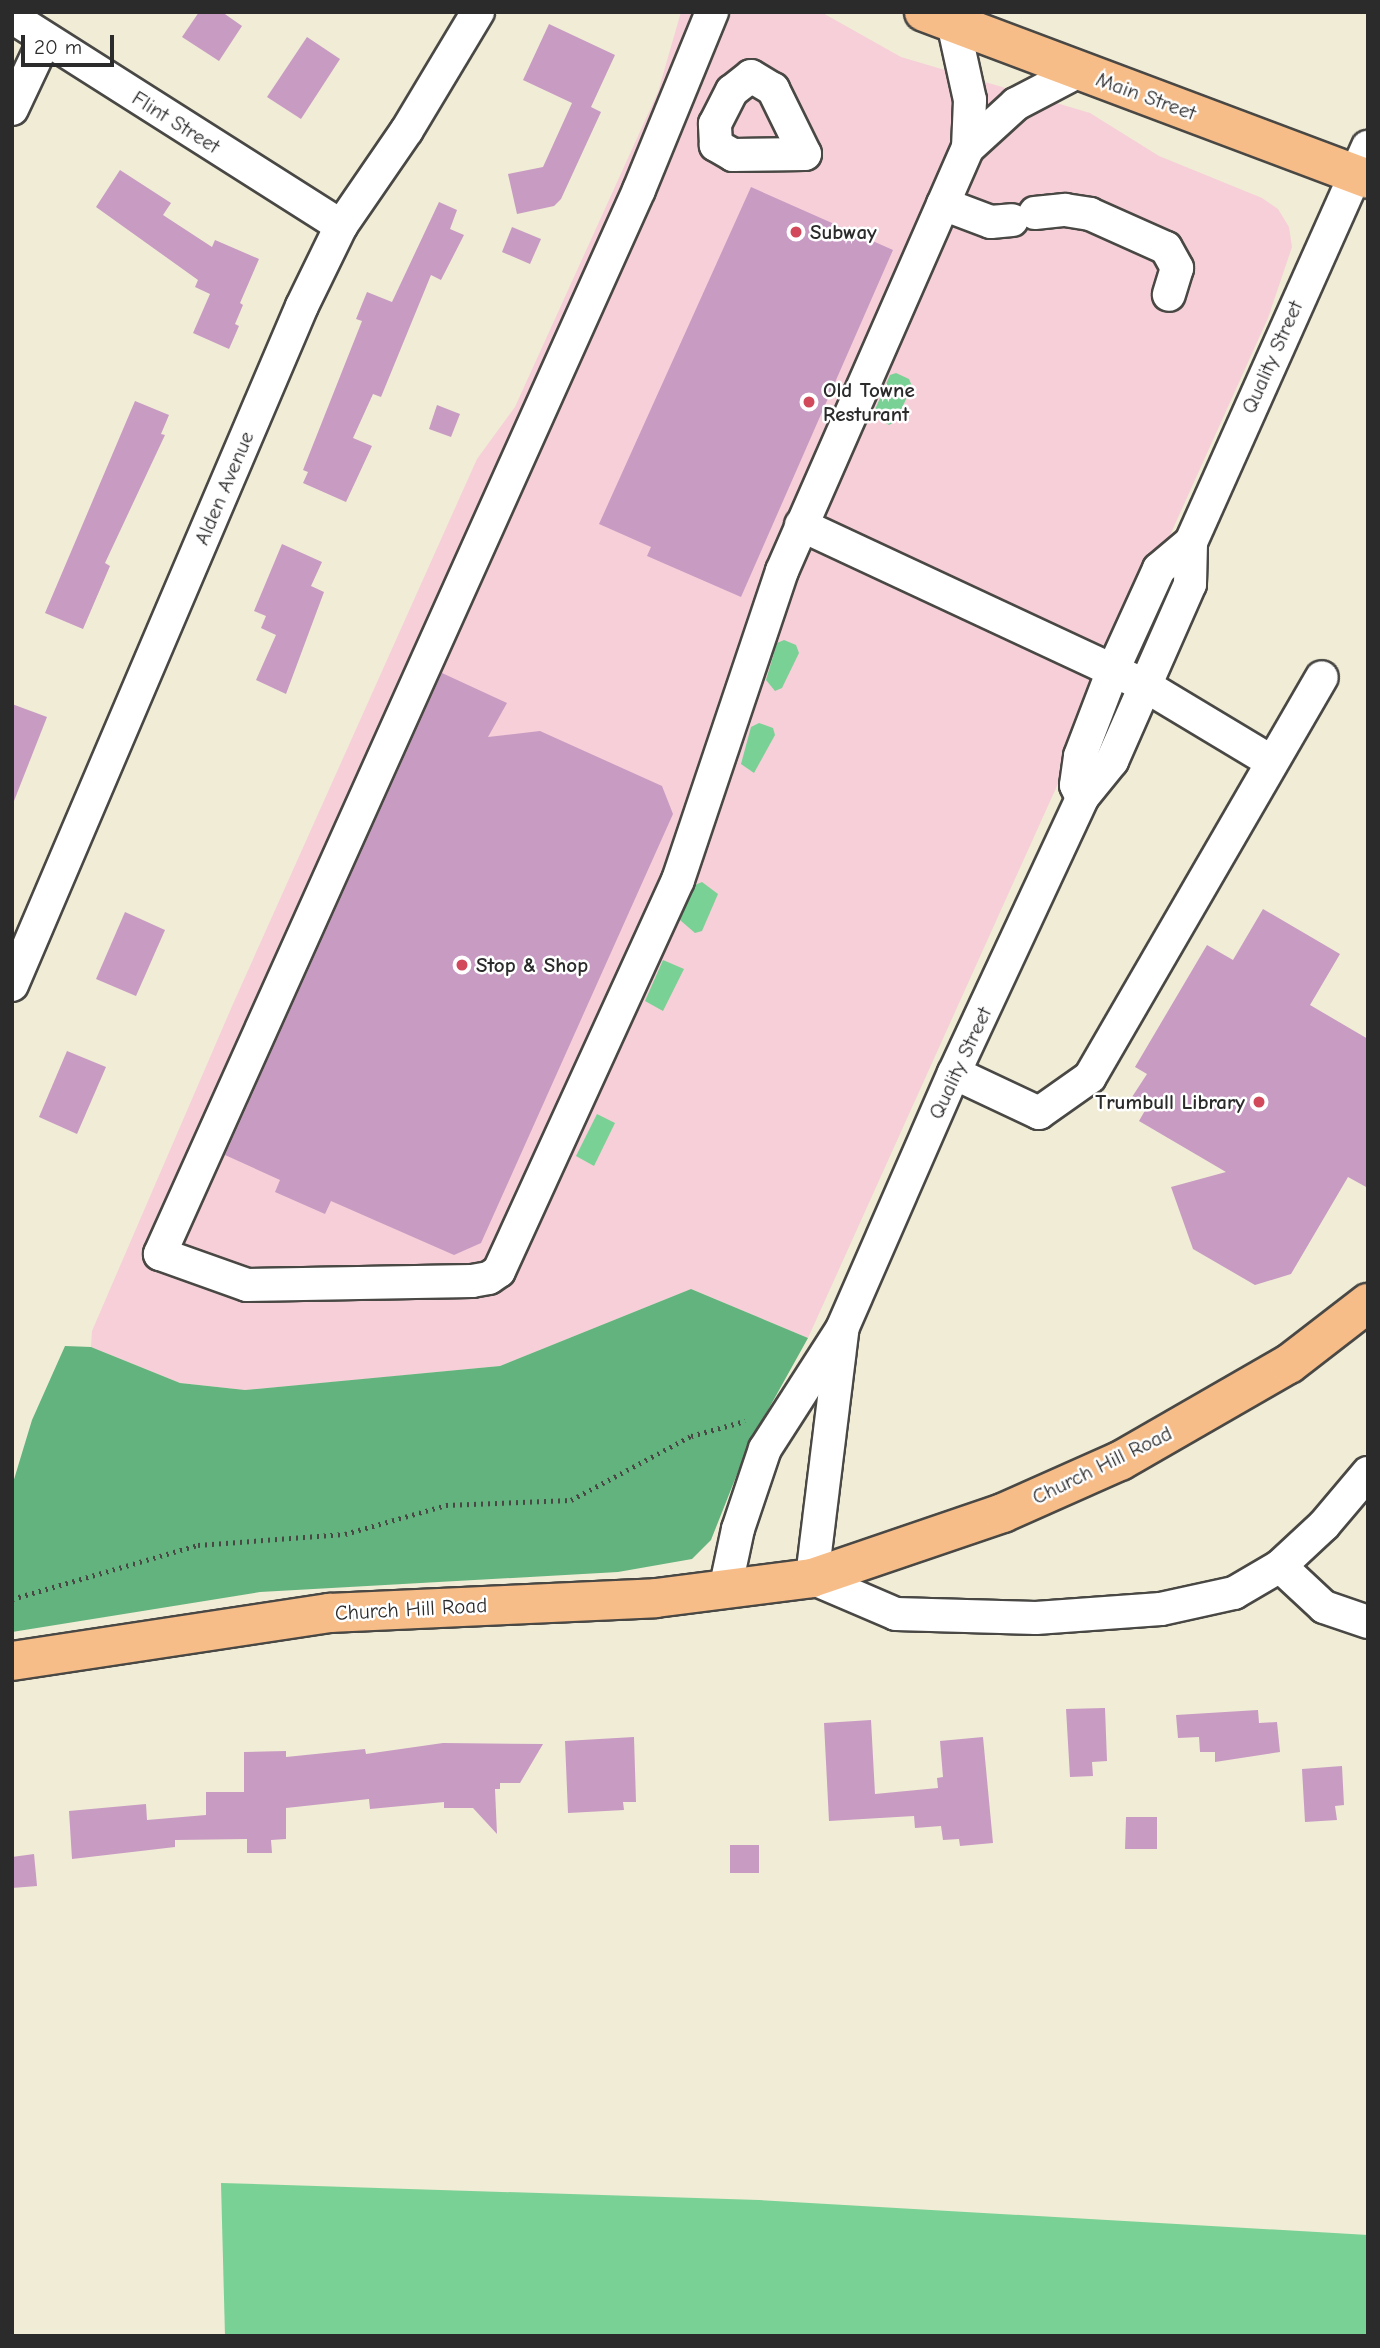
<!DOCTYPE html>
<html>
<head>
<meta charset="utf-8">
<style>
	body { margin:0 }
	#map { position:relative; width:1380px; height:2348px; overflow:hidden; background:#f0ecd6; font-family:"Comic Neue",sans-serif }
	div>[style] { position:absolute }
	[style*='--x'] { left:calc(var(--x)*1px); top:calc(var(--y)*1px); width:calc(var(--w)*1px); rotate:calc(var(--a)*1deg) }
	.built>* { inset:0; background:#f6cfd8 }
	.green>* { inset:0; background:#7ad195 }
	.forest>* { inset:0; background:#63b37e }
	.building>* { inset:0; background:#c89bc3 }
	.path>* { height:4.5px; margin-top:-2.25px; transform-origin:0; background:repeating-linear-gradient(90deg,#494845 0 2px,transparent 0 7px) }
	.roads { filter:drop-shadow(2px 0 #494845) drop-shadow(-2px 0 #494845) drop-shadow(0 2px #494845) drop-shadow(0 -2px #494845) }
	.minor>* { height:32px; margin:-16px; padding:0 16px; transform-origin:16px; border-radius:16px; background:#fff }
	.major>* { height:38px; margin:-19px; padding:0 19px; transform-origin:19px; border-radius:19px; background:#f7bd88 }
	.dots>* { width:19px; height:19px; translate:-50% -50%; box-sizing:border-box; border:4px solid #fff; border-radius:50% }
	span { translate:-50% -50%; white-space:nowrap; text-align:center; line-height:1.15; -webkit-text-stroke:5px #fff; paint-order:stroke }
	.street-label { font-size:21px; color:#2b2b2b }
	.poi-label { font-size:21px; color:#2b2b2b; font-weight:700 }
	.left { translate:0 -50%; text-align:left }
	.right { translate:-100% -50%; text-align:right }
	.frame { position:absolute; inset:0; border:14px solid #2b2b2b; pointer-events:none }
	.scale { position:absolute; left:21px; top:35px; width:93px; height:32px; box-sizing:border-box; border:4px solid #2b2b2b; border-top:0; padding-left:9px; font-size:21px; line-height:24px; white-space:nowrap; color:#2b2b2b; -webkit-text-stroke:5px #fff; paint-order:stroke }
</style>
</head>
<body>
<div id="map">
	<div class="built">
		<i style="clip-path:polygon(681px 12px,821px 12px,901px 57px,1090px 113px,1159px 156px,1262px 198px,1278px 209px,1289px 227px,1292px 247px,1268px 318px,808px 1338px,691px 1289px,500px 1366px,355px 1380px,245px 1390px,180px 1383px,91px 1347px,92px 1331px,233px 1004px,477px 459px,515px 407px,658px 92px)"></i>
	</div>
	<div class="green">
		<i style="clip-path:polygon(896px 373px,909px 379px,912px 386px,896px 421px,889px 425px,873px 414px,890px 375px)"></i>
		<i style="clip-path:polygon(784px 640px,796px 645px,799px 653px,782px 688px,775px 691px,766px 680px,777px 643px)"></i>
		<i style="clip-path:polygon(759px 723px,773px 728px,775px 735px,754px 773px,741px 764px,751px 727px)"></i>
		<i style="clip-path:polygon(702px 882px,718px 894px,702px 931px,695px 933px,680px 920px,695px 885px)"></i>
		<i style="clip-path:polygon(663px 960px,684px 969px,663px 1011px,645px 1001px)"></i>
		<i style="clip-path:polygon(597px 1114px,615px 1123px,594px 1166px,576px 1156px)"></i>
		<i style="clip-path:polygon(221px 2183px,759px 2200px,1368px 2235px,1368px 2336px,225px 2336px)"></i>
	</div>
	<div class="forest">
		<i style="clip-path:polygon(691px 1289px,808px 1338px,749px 1444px,711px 1540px,692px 1559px,618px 1572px,260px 1592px,12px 1632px,12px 1486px,32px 1420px,65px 1346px,91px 1347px,180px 1383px,245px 1390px,500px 1366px)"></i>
	</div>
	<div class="building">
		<i style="clip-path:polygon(199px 12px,222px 12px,242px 26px,219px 61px,182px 37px)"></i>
		<i style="clip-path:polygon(549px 24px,615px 55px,591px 107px,601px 112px,561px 199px,554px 206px,517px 214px,508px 174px,543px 167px,572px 103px,523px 80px)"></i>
		<i style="clip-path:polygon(307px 37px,340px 59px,301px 119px,267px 97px)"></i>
		<i style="clip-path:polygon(120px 170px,171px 203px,163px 215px,212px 247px,215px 240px,259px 259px,240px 303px,243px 305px,235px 324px,239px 326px,229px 349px,193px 333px,210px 294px,195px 287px,198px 280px,96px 207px)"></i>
		<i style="clip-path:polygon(751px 187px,893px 250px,741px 597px,647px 556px,651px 547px,599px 524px)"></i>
		<i style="clip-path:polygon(439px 202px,457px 210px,450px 229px,464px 235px,441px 280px,431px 275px,381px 397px,373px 394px,353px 438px,372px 446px,346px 502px,303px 483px,308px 472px,303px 470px,362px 321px,356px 319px,367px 292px,392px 302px)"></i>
		<i style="clip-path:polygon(512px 227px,541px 239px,530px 264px,502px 252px)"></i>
		<i style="clip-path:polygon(135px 401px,169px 415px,161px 434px,165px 435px,105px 563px,110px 566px,83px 629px,45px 613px)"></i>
		<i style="clip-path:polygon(437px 405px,460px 414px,451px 437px,429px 429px)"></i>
		<i style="clip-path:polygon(282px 544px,322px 562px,311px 586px,324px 592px,286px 694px,256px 680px,276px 635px,261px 628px,266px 616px,254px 611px)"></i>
		<i style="clip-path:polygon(442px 673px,507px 703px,488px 737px,540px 731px,662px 786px,673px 814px,481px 1243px,454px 1255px,331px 1201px,325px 1214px,275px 1192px,280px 1180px,225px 1155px)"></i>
		<i style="clip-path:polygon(12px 704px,47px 717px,14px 801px,12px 800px)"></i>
		<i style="clip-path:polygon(1263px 909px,1340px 954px,1310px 1005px,1368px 1039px,1368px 1188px,1348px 1177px,1291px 1274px,1255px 1285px,1193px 1249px,1171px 1187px,1226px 1172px,1139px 1121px,1147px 1107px,1132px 1097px,1147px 1074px,1135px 1067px,1207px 945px,1233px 960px)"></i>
		<i style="clip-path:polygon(125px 912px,165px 930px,136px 996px,96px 979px)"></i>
		<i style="clip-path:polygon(67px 1051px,106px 1067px,77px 1134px,39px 1117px)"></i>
		<i style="clip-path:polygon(1105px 1708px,1107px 1761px,1092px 1762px,1093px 1776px,1070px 1777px,1066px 1709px)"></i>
		<i style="clip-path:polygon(1258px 1710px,1259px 1723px,1277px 1722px,1280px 1752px,1215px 1762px,1215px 1752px,1200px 1752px,1199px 1737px,1178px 1738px,1176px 1715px)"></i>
		<i style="clip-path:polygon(871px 1720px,875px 1794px,938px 1788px,937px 1778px,943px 1777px,940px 1741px,983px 1737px,993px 1843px,960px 1846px,959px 1839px,943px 1840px,941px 1826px,915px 1828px,914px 1816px,829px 1821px,824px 1723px)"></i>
		<i style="clip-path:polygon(634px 1737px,636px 1802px,623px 1802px,624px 1810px,568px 1813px,565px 1741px)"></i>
		<i style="clip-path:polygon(443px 1743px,543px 1744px,520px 1783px,500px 1783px,500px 1789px,495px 1789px,497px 1834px,473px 1808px,444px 1808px,444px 1802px,370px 1809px,369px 1799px,286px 1808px,286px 1839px,271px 1840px,272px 1853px,247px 1853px,247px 1839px,175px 1840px,175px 1847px,72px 1859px,69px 1811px,146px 1804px,147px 1820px,206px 1815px,206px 1792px,244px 1792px,244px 1752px,286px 1751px,286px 1757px,365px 1749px,366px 1754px)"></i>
		<i style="clip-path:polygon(1342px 1766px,1344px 1805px,1335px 1806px,1337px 1820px,1305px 1822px,1302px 1769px)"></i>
		<i style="clip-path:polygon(1126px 1817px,1157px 1817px,1157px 1849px,1125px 1849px)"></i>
		<i style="clip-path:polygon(730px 1845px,759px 1845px,759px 1873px,730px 1873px)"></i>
		<i style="clip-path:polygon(34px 1854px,37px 1886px,12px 1888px,12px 1857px)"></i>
	</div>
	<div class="path">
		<i style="--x:12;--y:1599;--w:194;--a:-16.2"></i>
		<i style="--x:198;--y:1545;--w:147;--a:-4.3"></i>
		<i style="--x:345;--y:1534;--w:105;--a:-16"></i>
		<i style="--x:446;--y:1505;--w:125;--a:-2.3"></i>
		<i style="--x:571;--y:1500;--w:136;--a:-28.1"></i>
		<i style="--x:691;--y:1436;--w:56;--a:-15.5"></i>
	</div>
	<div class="roads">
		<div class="minor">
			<i style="--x:712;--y:12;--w:192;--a:112.3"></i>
			<i style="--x:639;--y:190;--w:1167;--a:114.24"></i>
			<i style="--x:160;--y:1254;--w:92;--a:19.6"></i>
			<i style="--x:247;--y:1285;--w:225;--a:-1"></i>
			<i style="--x:472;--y:1281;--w:17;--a:-10"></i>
			<i style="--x:489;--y:1278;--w:12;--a:-35"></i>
			<i style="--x:499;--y:1271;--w:430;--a:-65.4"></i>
			<i style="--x:678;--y:880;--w:326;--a:-71.4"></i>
			<i style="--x:782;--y:571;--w:462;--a:-66.3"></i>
			<i style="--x:968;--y:148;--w:48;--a:-87.6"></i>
			<i style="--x:970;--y:100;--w:79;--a:-102.4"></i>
			<i style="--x:12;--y:17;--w:390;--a:32.4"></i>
			<i style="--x:751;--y:76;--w:26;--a:31"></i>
			<i style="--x:773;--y:89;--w:72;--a:63.8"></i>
			<i style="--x:805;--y:154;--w:72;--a:179.2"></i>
			<i style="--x:733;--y:155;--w:20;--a:-150"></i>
			<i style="--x:716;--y:145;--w:21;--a:-93"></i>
			<i style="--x:715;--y:124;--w:37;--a:-63"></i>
			<i style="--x:732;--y:91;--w:24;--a:-38"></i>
			<i style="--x:12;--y:109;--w:77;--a:-64.8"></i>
			<i style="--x:968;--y:148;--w:65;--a:-42.5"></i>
			<i style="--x:1016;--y:104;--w:71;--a:-27.6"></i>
			<i style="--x:943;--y:204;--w:51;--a:20.6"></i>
			<i style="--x:991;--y:222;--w:21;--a:-5"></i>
			<i style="--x:1035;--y:213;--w:30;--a:-6"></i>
			<i style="--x:1065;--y:210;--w:25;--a:9"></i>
			<i style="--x:1090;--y:214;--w:83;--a:24.1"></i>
			<i style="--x:1166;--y:248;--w:23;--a:61"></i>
			<i style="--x:1177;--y:268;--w:28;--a:107"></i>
			<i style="--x:801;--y:525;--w:378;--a:25"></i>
			<i style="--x:1144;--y:685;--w:149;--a:31"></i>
			<i style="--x:1082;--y:798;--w:14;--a:-115"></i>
			<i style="--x:1076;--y:785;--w:29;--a:-82"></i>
			<i style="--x:1080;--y:756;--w:92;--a:-69"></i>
			<i style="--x:1113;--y:670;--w:111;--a:-65.5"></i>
			<i style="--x:1159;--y:569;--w:42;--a:-40.2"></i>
			<i style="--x:12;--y:985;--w:738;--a:-66.87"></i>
			<i style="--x:302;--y:306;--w:89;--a:-64"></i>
			<i style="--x:341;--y:226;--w:116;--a:-55.5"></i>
			<i style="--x:407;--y:130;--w:138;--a:-59"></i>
			<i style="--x:954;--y:1073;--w:94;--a:25.2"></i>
			<i style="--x:1039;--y:1113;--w:62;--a:-35.2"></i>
			<i style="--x:1090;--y:1077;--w:462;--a:-59.9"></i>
			<i style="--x:842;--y:1333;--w:247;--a:97"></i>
			<i style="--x:812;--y:1578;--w:91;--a:23.2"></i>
			<i style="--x:896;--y:1614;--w:140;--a:1.6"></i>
			<i style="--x:1036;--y:1618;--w:125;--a:-4.1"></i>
			<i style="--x:1161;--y:1609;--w:75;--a:-12.4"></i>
			<i style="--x:1234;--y:1593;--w:53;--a:-30.4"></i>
			<i style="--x:1280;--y:1566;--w:60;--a:-43"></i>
			<i style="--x:1324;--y:1525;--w:68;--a:-49.8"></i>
			<i style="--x:1280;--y:1566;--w:60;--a:43"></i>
			<i style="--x:1324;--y:1607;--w:46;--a:18.8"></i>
			<i style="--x:725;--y:1590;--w:62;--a:-78"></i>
			<i style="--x:738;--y:1529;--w:84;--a:-71.4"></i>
			<i style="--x:765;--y:1449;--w:143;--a:-57.3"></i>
			<i style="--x:842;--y:1329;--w:279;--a:-66.4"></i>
			<i style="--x:954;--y:1073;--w:303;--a:-65"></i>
			<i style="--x:1082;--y:798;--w:48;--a:-51"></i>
			<i style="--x:1112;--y:761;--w:193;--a:-66.2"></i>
			<i style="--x:1190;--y:584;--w:42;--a:-88.6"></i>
			<i style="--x:1191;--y:542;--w:433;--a:-65.9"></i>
		</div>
		<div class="major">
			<i style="--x:924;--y:12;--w:474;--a:20.6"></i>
			<i style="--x:12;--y:1661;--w:321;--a:-8.6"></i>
			<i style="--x:329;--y:1613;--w:327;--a:-2.6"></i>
			<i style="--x:656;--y:1598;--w:157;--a:-7.3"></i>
			<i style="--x:812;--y:1578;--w:202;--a:-18.8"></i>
			<i style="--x:1003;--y:1513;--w:128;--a:-24"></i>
			<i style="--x:1120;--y:1461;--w:195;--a:-29.9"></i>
			<i style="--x:1289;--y:1364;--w:100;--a:-37.7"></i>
		</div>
	</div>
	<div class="dots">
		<i style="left:796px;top:232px;background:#d1495b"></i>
		<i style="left:809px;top:402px;background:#d1495b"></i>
		<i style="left:462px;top:965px;background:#d1495b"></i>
		<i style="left:1259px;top:1102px;background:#d1495b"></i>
	</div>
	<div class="street-label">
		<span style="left:1146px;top:96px;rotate:20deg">Main Street</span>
		<span style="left:176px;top:122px;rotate:32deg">Flint Street</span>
		<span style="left:1272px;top:357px;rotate:-66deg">Quality Street</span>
		<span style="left:224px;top:488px;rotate:-67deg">Alden Avenue</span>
		<span style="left:960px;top:1063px;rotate:-65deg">Quality Street</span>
		<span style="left:1102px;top:1465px;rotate:-26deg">Church Hill Road</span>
		<span style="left:411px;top:1609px;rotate:-3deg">Church Hill Road</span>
	</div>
	<div class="poi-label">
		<span class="left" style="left:810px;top:232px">Subway</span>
		<span class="left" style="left:823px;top:402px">Old Towne<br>Resturant</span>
		<span class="left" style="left:476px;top:965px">Stop &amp; Shop</span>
		<span class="right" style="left:1245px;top:1102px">Trumbull Library</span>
	</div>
	<div class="frame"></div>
	<div class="scale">20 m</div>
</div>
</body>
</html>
